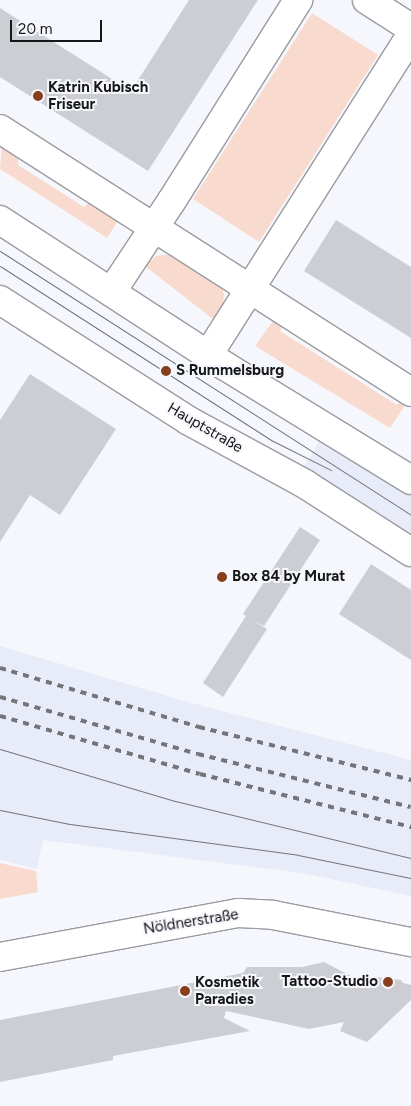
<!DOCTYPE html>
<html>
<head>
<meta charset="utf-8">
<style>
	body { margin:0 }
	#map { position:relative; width:411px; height:1106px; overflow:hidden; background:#f6f7fd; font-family:Figtree,sans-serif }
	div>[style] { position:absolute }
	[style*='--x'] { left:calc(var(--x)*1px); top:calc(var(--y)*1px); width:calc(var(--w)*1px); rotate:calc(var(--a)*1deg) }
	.built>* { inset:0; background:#e8ebf8 }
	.green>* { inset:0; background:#f8dbce }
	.building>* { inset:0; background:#cdced4 }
	.roads { filter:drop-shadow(1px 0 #9a9ba1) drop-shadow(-1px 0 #9a9ba1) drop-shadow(0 1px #9a9ba1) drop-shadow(0 -1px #9a9ba1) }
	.minor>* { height:28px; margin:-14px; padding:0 14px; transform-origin:14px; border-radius:14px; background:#fff }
	.tertiary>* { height:28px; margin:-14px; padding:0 14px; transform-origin:14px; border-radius:14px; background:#fff }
	.secondary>* { height:28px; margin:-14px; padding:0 14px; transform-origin:14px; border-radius:14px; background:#fff }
	.tram>* { height:1px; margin:-0.5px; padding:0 0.5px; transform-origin:0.5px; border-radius:0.5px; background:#747579 }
	.rail>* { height:4px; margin-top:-2px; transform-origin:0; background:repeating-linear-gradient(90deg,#747579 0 6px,transparent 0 12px) }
	.dots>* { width:14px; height:14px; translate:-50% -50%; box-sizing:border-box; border:2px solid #f6f7fd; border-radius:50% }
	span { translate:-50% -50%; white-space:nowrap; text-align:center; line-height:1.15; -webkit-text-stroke:4px #f6f7fd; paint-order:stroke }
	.poi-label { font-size:15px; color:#161719; font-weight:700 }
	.left { translate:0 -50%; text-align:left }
	.right { translate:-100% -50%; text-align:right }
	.street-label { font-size:15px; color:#161719 }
	.scale { position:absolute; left:10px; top:20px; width:92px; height:22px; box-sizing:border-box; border:2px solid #161719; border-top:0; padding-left:6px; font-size:15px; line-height:18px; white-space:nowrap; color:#161719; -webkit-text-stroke:4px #f6f7fd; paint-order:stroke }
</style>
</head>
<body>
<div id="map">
	<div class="built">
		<i style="clip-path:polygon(319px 442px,411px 495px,411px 534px,304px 466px)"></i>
		<i style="clip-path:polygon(0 646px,188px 702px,411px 760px,411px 896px,302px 873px,43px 840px,37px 869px,0 860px)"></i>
	</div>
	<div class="green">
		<i style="clip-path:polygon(312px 13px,378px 55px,259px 242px,193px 199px)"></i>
		<i style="clip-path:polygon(2px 144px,19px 155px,18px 165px,84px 207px,89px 202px,119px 219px,107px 238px,0 169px)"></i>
		<i style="clip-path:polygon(172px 254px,221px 285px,224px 294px,223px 309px,214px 320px,145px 266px,156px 256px)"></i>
		<i style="clip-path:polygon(275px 318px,283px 325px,280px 331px,397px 405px,400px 401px,408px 401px,390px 428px,255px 346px)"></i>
		<i style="clip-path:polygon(0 863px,36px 871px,38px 892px,0 899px)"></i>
	</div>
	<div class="building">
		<i style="clip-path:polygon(189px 0,258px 0,148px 171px,0 77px,0 8px,131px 91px)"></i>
		<i style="clip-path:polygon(336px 220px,411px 267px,411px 338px,304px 271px)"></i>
		<i style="clip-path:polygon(30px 374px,116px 429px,60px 515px,30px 495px,0 542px,0 420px)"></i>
		<i style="clip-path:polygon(300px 527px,320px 540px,264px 626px,253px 620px,267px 629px,223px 697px,203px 683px,246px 616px,243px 614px)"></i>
		<i style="clip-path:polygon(371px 564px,411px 590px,411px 660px,339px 614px)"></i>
		<i style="clip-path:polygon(324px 962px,370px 986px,377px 977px,401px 980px,403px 983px,411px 985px,411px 1000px,367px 1042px,340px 1031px,344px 1022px,309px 1029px,226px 1011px,224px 1018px,250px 1031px,113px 1056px,113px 1060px,0 1082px,0 1020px,243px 973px,247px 967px,302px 967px)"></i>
	</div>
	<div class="roads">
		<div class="minor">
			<i style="--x:367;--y:0;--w:52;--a:32.5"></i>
			<i style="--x:0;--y:129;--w:488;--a:32.6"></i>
			<i style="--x:112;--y:291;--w:107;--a:-56.5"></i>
			<i style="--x:171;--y:202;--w:239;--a:-57.8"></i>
			<i style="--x:208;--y:355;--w:379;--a:-57.6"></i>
		</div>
		<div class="tertiary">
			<i style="--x:0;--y:957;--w:242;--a:-10.5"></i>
			<i style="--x:238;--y:913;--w:35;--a:3"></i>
			<i style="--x:273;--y:915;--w:141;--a:11.1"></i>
		</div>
		<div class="secondary">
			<i style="--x:0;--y:220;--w:268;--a:33"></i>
			<i style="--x:225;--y:366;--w:218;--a:31.5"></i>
			<i style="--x:0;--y:300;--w:224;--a:32.6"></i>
			<i style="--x:189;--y:421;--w:132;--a:28.5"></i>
			<i style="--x:305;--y:484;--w:126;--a:32.7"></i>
		</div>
	</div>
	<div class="tram">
		<i style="--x:0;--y:251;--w:488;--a:32.7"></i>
		<i style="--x:0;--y:266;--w:324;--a:32.7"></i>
		<i style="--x:273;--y:441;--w:65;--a:26.6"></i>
		<i style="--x:0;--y:749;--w:178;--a:16.6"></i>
		<i style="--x:171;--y:800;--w:247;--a:13.6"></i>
		<i style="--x:0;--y:810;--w:71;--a:11.3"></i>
		<i style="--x:70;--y:824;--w:230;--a:7.7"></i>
		<i style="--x:298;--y:855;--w:115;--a:11.5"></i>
	</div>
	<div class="rail">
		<i style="--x:0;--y:668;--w:208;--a:16.5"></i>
		<i style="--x:199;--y:727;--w:219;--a:14"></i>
		<i style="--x:0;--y:697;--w:206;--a:16.1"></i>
		<i style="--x:198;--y:754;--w:219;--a:14"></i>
		<i style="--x:0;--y:716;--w:208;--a:16.2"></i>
		<i style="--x:200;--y:774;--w:218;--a:14.1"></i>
	</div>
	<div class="dots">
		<i style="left:38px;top:96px;background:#863e1d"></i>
		<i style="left:166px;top:371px;background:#863e1d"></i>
		<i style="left:222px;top:577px;background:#863e1d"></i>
		<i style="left:388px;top:982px;background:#863e1d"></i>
		<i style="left:185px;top:991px;background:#863e1d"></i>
	</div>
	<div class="poi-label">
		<span class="left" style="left:48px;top:96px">Katrin Kubisch<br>Friseur</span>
		<span class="left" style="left:176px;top:371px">S Rummelsburg</span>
		<span class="left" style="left:232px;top:577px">Box 84 by Murat</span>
		<span class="left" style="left:195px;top:991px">Kosmetik<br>Paradies</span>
		<span class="right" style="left:378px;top:982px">Tattoo-Studio</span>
	</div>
	<div class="street-label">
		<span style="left:205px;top:428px;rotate:30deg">Hauptstraße</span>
		<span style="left:191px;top:922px;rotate:-9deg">Nöldnerstraße</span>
	</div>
	<div class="scale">20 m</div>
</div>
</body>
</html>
